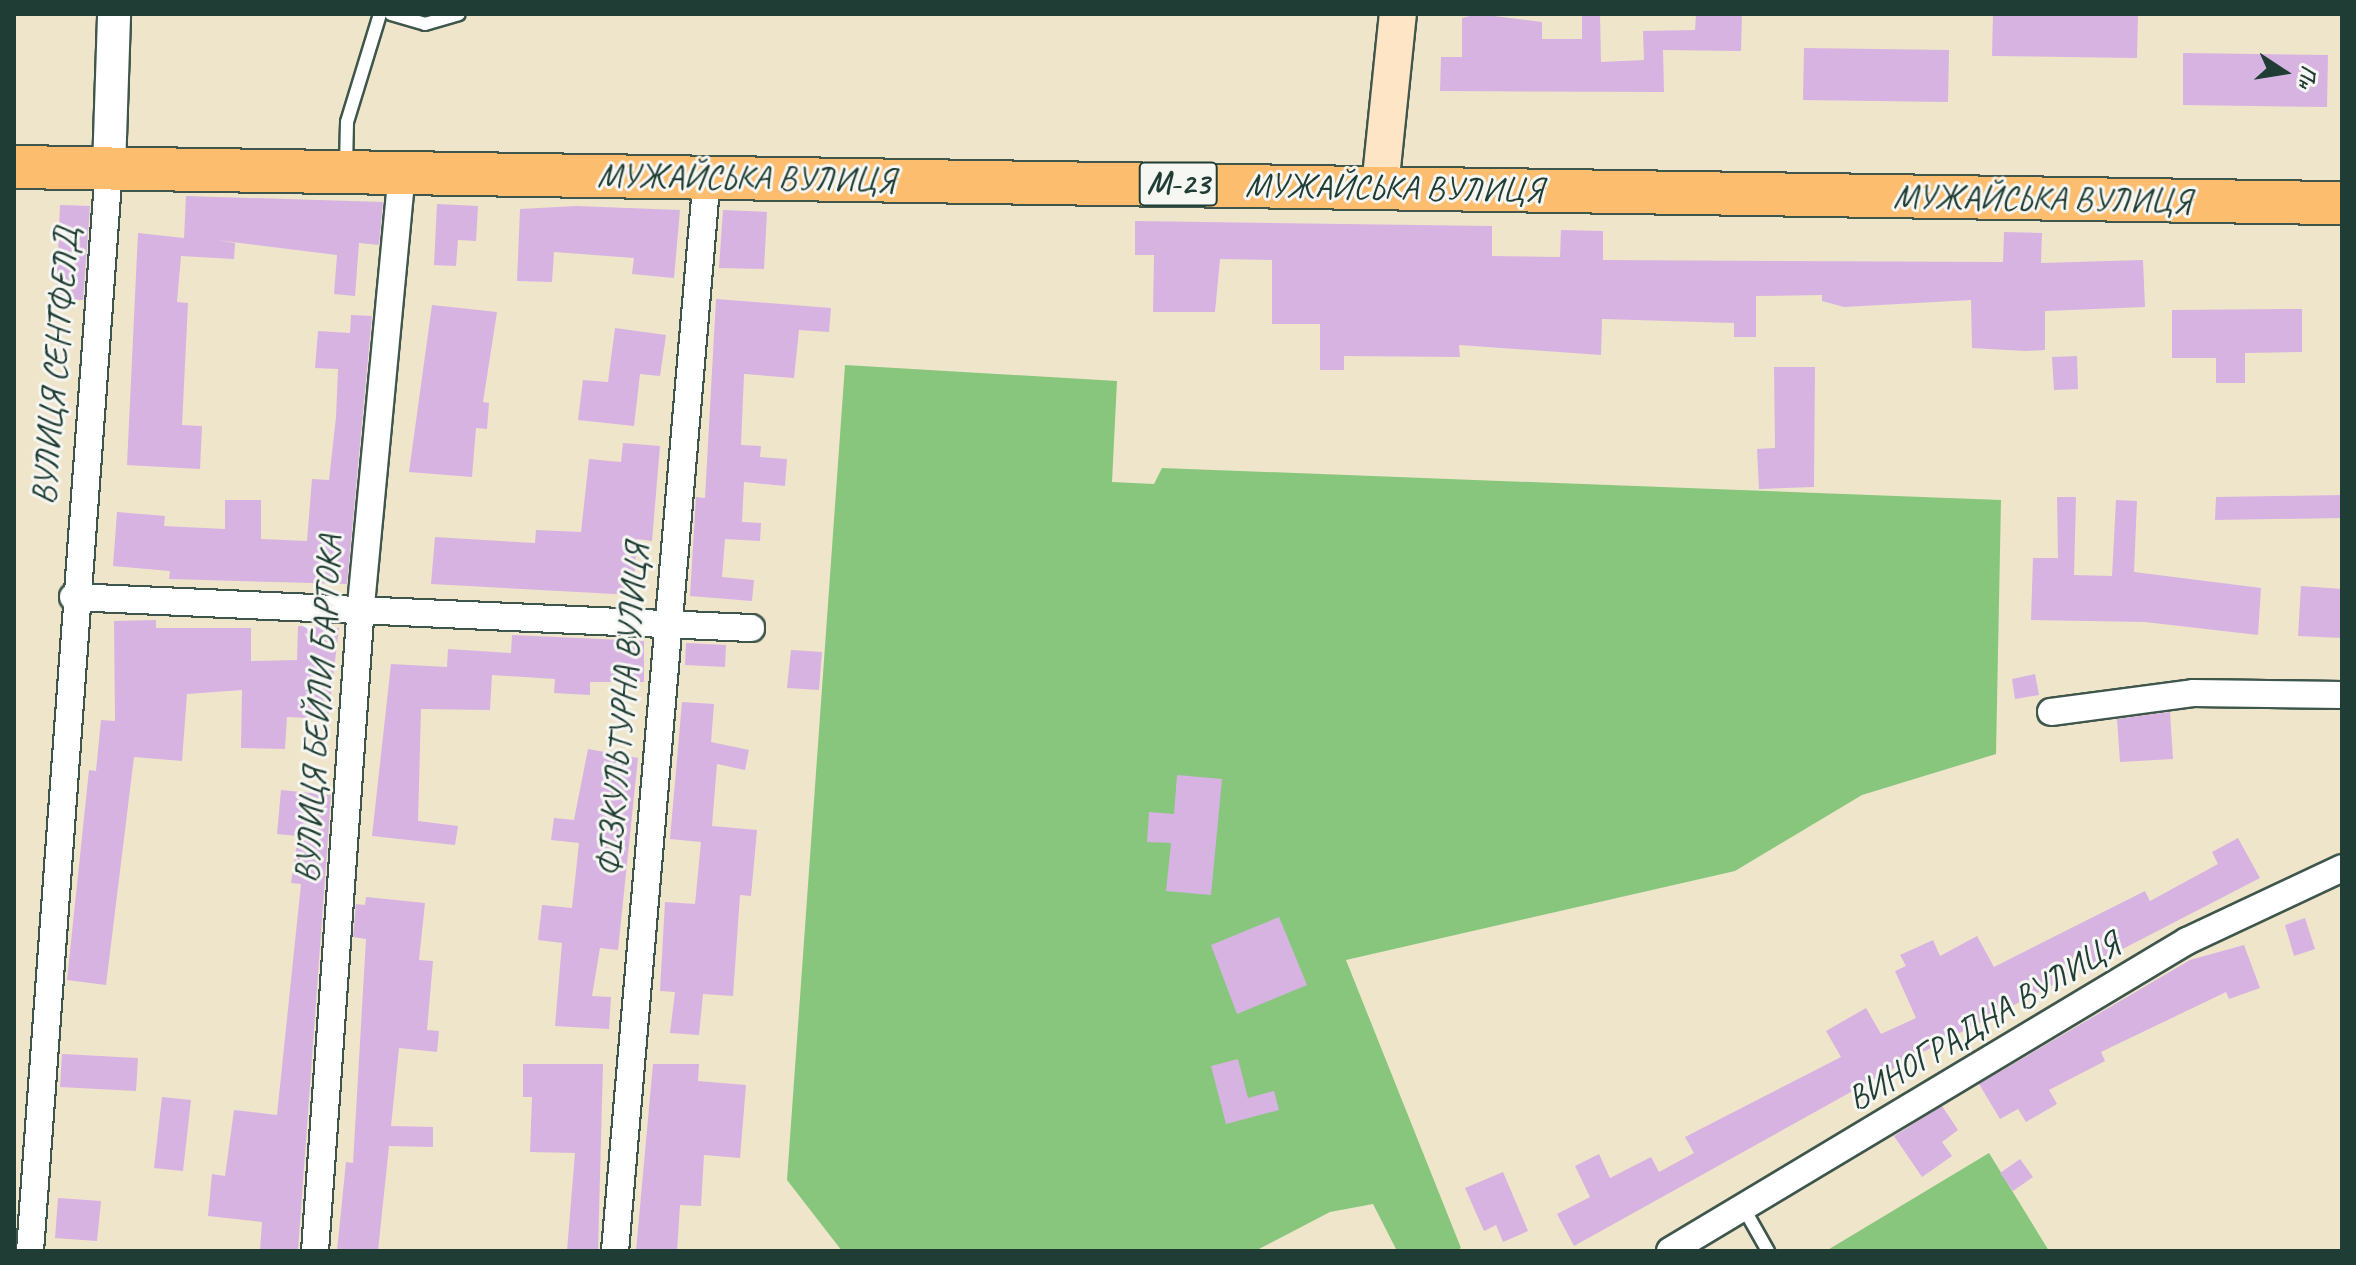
<!DOCTYPE html>
<html>
<head>
<meta charset="utf-8">
<style>
	body { margin:0 }
	#map { position:relative; width:2356px; height:1265px; overflow:hidden; background:#efe5cb; font-family:Caveat,sans-serif }
	div>[style] { position:absolute }
	[style*='--x'] { left:calc(var(--x)*1px); top:calc(var(--y)*1px); width:calc(var(--w)*1px); rotate:calc(var(--a)*1deg) }
	.green>* { inset:0; background:#88c67d }
	.building>* { inset:0; background:#d7b3e2 }
	.roads { filter:drop-shadow(2px 0 #3e564b) drop-shadow(-2px 0 #3e564b) drop-shadow(0 2px #3e564b) drop-shadow(0 -2px #3e564b) }
	.service>* { height:12px; margin:-6px; padding:0 6px; transform-origin:6px; border-radius:6px; background:#fff }
	.minor>* { height:26px; margin:-13px; padding:0 13px; transform-origin:13px; border-radius:13px; background:#fff }
	.tertiary>* { height:32px; margin:-16px; padding:0 16px; transform-origin:16px; border-radius:16px; background:#fff }
	.secondary>* { height:36px; margin:-18px; padding:0 18px; transform-origin:18px; border-radius:18px; background:#fee5c5 }
	.trunk>* { height:42px; margin:-21px; padding:0 21px; transform-origin:21px; border-radius:21px; background:#fcbd6f }
	span { translate:-50% -50%; white-space:nowrap; text-align:center; line-height:1.15; -webkit-text-stroke:6px #f6f6f2; paint-order:stroke }
	.shield-label span { padding:2px 6px; background:#f6f6f2; border:2px solid; border-radius:6px; -webkit-text-stroke-width:0 }
	.shield-label { font-size:32px; color:#1f3d34; font-weight:700 }
	.street-label { font-size:34px; color:#1f3d34 }
	.frame { position:absolute; inset:0; border:16px solid #1f3d34; pointer-events:none }
	.north { position:absolute; left:2244px; top:32px; width:80px; height:80px; -webkit-text-stroke:6px #f6f6f2; paint-order:stroke; rotate:102deg; font-size:22px; font-weight:700; line-height:32px; text-align:center; color:#1f3d34 }
	.north::after { content:''; display:block; margin:auto; width:28px; height:36px; background:#1f3d34; clip-path:polygon(50% 0,100% 100%,50% 72%,0 100%) }
</style>
</head>
<body>
<div id="map">
	<div class="green">
		<i style="clip-path:polygon(845px 365px,1117px 381px,1112px 482px,1154px 484px,1162px 468px,2001px 500px,1996px 754px,1862px 795px,1735px 871px,1346px 960px,1461px 1248px,1456px 1251px,1397px 1251px,1373px 1204px,1330px 1212px,1255px 1251px,842px 1251px,787px 1180px)"></i>
		<i style="clip-path:polygon(1989px 1153px,2049px 1251px,1826px 1251px)"></i>
	</div>
	<div class="building">
		<i style="clip-path:polygon(1478px 14px,1542px 22px,1542px 39px,1582px 39px,1582px 14px,1600px 14px,1601px 62px,1644px 60px,1643px 31px,1695px 30px,1696px 14px,1742px 14px,1741px 51px,1663px 50px,1664px 92px,1440px 91px,1441px 57px,1462px 57px,1462px 18px)"></i>
		<i style="clip-path:polygon(1993px 14px,2138px 14px,2137px 58px,1992px 56px)"></i>
		<i style="clip-path:polygon(1804px 48px,1949px 50px,1948px 102px,1803px 100px)"></i>
		<i style="clip-path:polygon(2183px 53px,2328px 55px,2327px 107px,2183px 105px)"></i>
		<i style="clip-path:polygon(186px 196px,383px 202px,379px 245px,359px 243px,355px 296px,334px 294px,337px 255px,217px 240px,235px 243px,234px 259px,181px 256px,177px 302px,188px 303px,182px 425px,202px 426px,200px 469px,127px 465px,138px 233px,184px 238px)"></i>
		<i style="clip-path:polygon(437px 204px,478px 206px,476px 241px,458px 240px,456px 266px,434px 265px)"></i>
		<i style="clip-path:polygon(60px 205px,90px 206px,83px 300px,56px 299px)"></i>
		<i style="clip-path:polygon(576px 206px,680px 210px,674px 278px,632px 274px,634px 258px,554px 252px,552px 282px,517px 281px,520px 209px)"></i>
		<i style="clip-path:polygon(723px 210px,767px 212px,764px 269px,719px 268px)"></i>
		<i style="clip-path:polygon(1135px 221px,1492px 226px,1492px 256px,1560px 257px,1561px 230px,1603px 231px,1603px 260px,2003px 262px,2004px 232px,2042px 233px,2041px 263px,2143px 260px,2145px 307px,2045px 311px,2045px 350px,2025px 351px,1972px 348px,1971px 300px,1844px 307px,1822px 301px,1822px 295px,1756px 296px,1756px 337px,1734px 337px,1734px 323px,1602px 319px,1601px 355px,1459px 345px,1460px 357px,1344px 356px,1344px 370px,1320px 370px,1320px 324px,1272px 324px,1272px 260px,1220px 259px,1215px 312px,1153px 312px,1154px 255px,1135px 255px)"></i>
		<i style="clip-path:polygon(716px 299px,831px 308px,829px 332px,799px 330px,794px 378px,744px 374px,741px 445px,761px 446px,760px 457px,787px 459px,785px 486px,744px 482px,742px 522px,761px 523px,760px 541px,725px 539px,722px 577px,754px 580px,752px 601px,690px 596px,696px 497px,705px 498px)"></i>
		<i style="clip-path:polygon(432px 305px,497px 312px,483px 402px,489px 403px,487px 429px,476px 428px,472px 477px,409px 472px)"></i>
		<i style="clip-path:polygon(2302px 309px,2302px 352px,2245px 353px,2245px 383px,2216px 383px,2216px 358px,2172px 358px,2172px 310px)"></i>
		<i style="clip-path:polygon(351px 315px,372px 316px,347px 584px,169px 579px,170px 571px,113px 566px,117px 512px,165px 516px,164px 526px,225px 529px,225px 500px,261px 500px,261px 539px,307px 541px,312px 479px,329px 480px,336px 417px,338px 369px,315px 368px,318px 331px,350px 333px)"></i>
		<i style="clip-path:polygon(615px 328px,666px 335px,660px 376px,640px 374px,634px 426px,578px 420px,583px 380px,608px 382px)"></i>
		<i style="clip-path:polygon(2077px 356px,2078px 389px,2054px 390px,2052px 357px)"></i>
		<i style="clip-path:polygon(1774px 367px,1815px 367px,1814px 487px,1759px 489px,1757px 449px,1775px 448px)"></i>
		<i style="clip-path:polygon(623px 443px,660px 446px,652px 541px,637px 539px,633px 595px,431px 584px,435px 537px,535px 543px,536px 530px,581px 532px,589px 459px,621px 462px)"></i>
		<i style="clip-path:polygon(2342px 495px,2342px 518px,2215px 520px,2216px 497px)"></i>
		<i style="clip-path:polygon(2057px 497px,2076px 497px,2074px 575px,2112px 576px,2116px 500px,2137px 501px,2134px 572px,2261px 588px,2258px 635px,2145px 622px,2031px 620px,2033px 558px,2058px 558px)"></i>
		<i style="clip-path:polygon(2301px 586px,2342px 589px,2342px 638px,2298px 636px)"></i>
		<i style="clip-path:polygon(156px 620px,156px 628px,251px 628px,251px 661px,297px 660px,298px 626px,339px 628px,328px 719px,287px 717px,285px 749px,241px 748px,242px 690px,187px 694px,182px 761px,134px 757px,106px 985px,67px 980px,89px 770px,96px 771px,101px 720px,115px 721px,114px 621px)"></i>
		<i style="clip-path:polygon(512px 635px,644px 641px,644px 682px,590px 682px,590px 695px,554px 693px,555px 679px,492px 675px,490px 710px,421px 709px,418px 821px,458px 826px,455px 845px,372px 836px,391px 664px,447px 667px,448px 649px,511px 653px)"></i>
		<i style="clip-path:polygon(686px 643px,726px 645px,725px 667px,685px 665px)"></i>
		<i style="clip-path:polygon(791px 650px,822px 652px,819px 690px,787px 688px)"></i>
		<i style="clip-path:polygon(2035px 674px,2039px 695px,2015px 699px,2012px 679px)"></i>
		<i style="clip-path:polygon(682px 702px,714px 704px,711px 742px,749px 750px,745px 770px,717px 764px,712px 826px,757px 830px,751px 896px,740px 895px,733px 996px,703px 994px,699px 1035px,670px 1033px,675px 992px,660px 991px,665px 902px,695px 904px,701px 842px,670px 839px)"></i>
		<i style="clip-path:polygon(2170px 712px,2173px 759px,2120px 762px,2117px 719px)"></i>
		<i style="clip-path:polygon(588px 749px,638px 758px,618px 950px,600px 948px,592px 996px,611px 997px,609px 1029px,555px 1026px,562px 943px,538px 940px,542px 905px,572px 908px,579px 843px,551px 840px,554px 818px,574px 820px)"></i>
		<i style="clip-path:polygon(1177px 775px,1222px 779px,1211px 895px,1166px 891px,1171px 843px,1147px 842px,1149px 812px,1174px 814px)"></i>
		<i style="clip-path:polygon(281px 790px,331px 795px,298px 1251px,260px 1251px,262px 1222px,208px 1216px,212px 1174px,225px 1176px,234px 1110px,277px 1115px,301px 884px,291px 883px,298px 836px,277px 834px)"></i>
		<i style="clip-path:polygon(2238px 838px,2260px 878px,1923px 1052px,1574px 1246px,1557px 1214px,1590px 1197px,1575px 1166px,1599px 1154px,1610px 1178px,1651px 1157px,1659px 1172px,1694px 1153px,1685px 1137px,1841px 1057px,1826px 1031px,1866px 1008px,1881px 1034px,1916px 1018px,1895px 971px,1906px 966px,1900px 955px,1933px 940px,1940px 956px,1977px 936px,1994px 967px,2145px 891px,2150px 901px,2218px 864px,2212px 852px)"></i>
		<i style="clip-path:polygon(366px 897px,425px 903px,419px 960px,433px 961px,427px 1030px,439px 1031px,437px 1052px,399px 1048px,391px 1126px,433px 1127px,433px 1147px,389px 1146px,378px 1251px,337px 1251px,346px 1162px,353px 1163px,366px 939px,353px 937px,356px 904px,365px 905px)"></i>
		<i style="clip-path:polygon(1279px 917px,1307px 985px,1237px 1014px,1211px 945px)"></i>
		<i style="clip-path:polygon(2305px 918px,2315px 949px,2294px 956px,2285px 925px)"></i>
		<i style="clip-path:polygon(2244px 945px,2260px 988px,2229px 999px,2226px 992px,2101px 1052px,2105px 1061px,2049px 1090px,2057px 1104px,2026px 1122px,2018px 1109px,2000px 1119px,1979px 1084px,2190px 960px)"></i>
		<i style="clip-path:polygon(62px 1054px,138px 1058px,136px 1091px,60px 1087px)"></i>
		<i style="clip-path:polygon(1238px 1059px,1248px 1098px,1274px 1091px,1279px 1110px,1226px 1124px,1211px 1066px)"></i>
		<i style="clip-path:polygon(523px 1064px,603px 1064px,598px 1251px,567px 1251px,575px 1153px,530px 1152px,532px 1097px,523px 1097px)"></i>
		<i style="clip-path:polygon(653px 1064px,699px 1064px,698px 1081px,746px 1085px,740px 1158px,704px 1155px,701px 1206px,680px 1205px,677px 1251px,636px 1251px)"></i>
		<i style="clip-path:polygon(162px 1097px,191px 1100px,183px 1171px,154px 1168px)"></i>
		<i style="clip-path:polygon(1942px 1106px,1958px 1130px,1942px 1142px,1952px 1156px,1922px 1177px,1894px 1136px)"></i>
		<i style="clip-path:polygon(2020px 1159px,2033px 1177px,2013px 1191px,2000px 1173px)"></i>
		<i style="clip-path:polygon(1503px 1172px,1528px 1231px,1503px 1242px,1496px 1225px,1484px 1231px,1465px 1188px)"></i>
		<i style="clip-path:polygon(58px 1198px,101px 1201px,97px 1241px,55px 1238px)"></i>
	</div>
	<div class="roads">
		<div class="service">
			<i style="--x:391;--y:14;--w:35;--a:16"></i>
			<i style="--x:425;--y:24;--w:35;--a:-16"></i>
			<i style="--x:346;--y:166;--w:44;--a:-88.7"></i>
			<i style="--x:347;--y:122;--w:113;--a:-73"></i>
			<i style="--x:1743;--y:1207;--w:51;--a:60.4"></i>
		</div>
		<div class="minor">
			<i style="--x:73;--y:597;--w:679;--a:2.62"></i>
			<i style="--x:2051;--y:712;--w:143;--a:-7.6"></i>
			<i style="--x:2193;--y:693;--w:149;--a:0.8"></i>
			<i style="--x:30;--y:1251;--w:1086;--a:-85.83"></i>
			<i style="--x:315;--y:1251;--w:648;--a:-85.93"></i>
			<i style="--x:361;--y:605;--w:433;--a:-84.6"></i>
			<i style="--x:615;--y:1251;--w:1080;--a:-85.11"></i>
			<i style="--x:1670;--y:1251;--w:603;--a:-30.95"></i>
			<i style="--x:2187;--y:941;--w:171;--a:-25.2"></i>
		</div>
		<div class="tertiary">
			<i style="--x:109;--y:168;--w:154;--a:-88.1"></i>
		</div>
		<div class="secondary">
			<i style="--x:1380;--y:187;--w:174;--a:-84.1"></i>
		</div>
		<div class="trunk">
			<i style="--x:14;--y:167;--w:2328;--a:0.89"></i>
		</div>
	</div>
	<div class="shield-label">
		<span style="left:1178px;top:184px">М-23</span>
	</div>
	<div class="street-label">
		<span style="left:746px;top:177px;rotate:1deg">МУЖАЙСЬКА ВУЛИЦЯ</span>
		<span style="left:1394px;top:187px;rotate:1deg">МУЖАЙСЬКА ВУЛИЦЯ</span>
		<span style="left:2042px;top:198px;rotate:1deg">МУЖАЙСЬКА ВУЛИЦЯ</span>
		<span style="left:55px;top:366px;rotate:-85deg">ВУЛИЦЯ СЕНТФЕЛД</span>
		<span style="left:318px;top:709px;rotate:-86deg">ВУЛИЦЯ БЕЙЛИ БАРТОКА</span>
		<span style="left:622px;top:710px;rotate:-85deg">ФІЗКУЛЬТУРНА ВУЛИЦЯ</span>
		<span style="left:1983px;top:1021px;rotate:-31deg">ВИНОГРАДНА ВУЛИЦЯ</span>
	</div>
	<div class="frame"></div>
	<div class="north">Пн</div>
</div>
</body>
</html>
